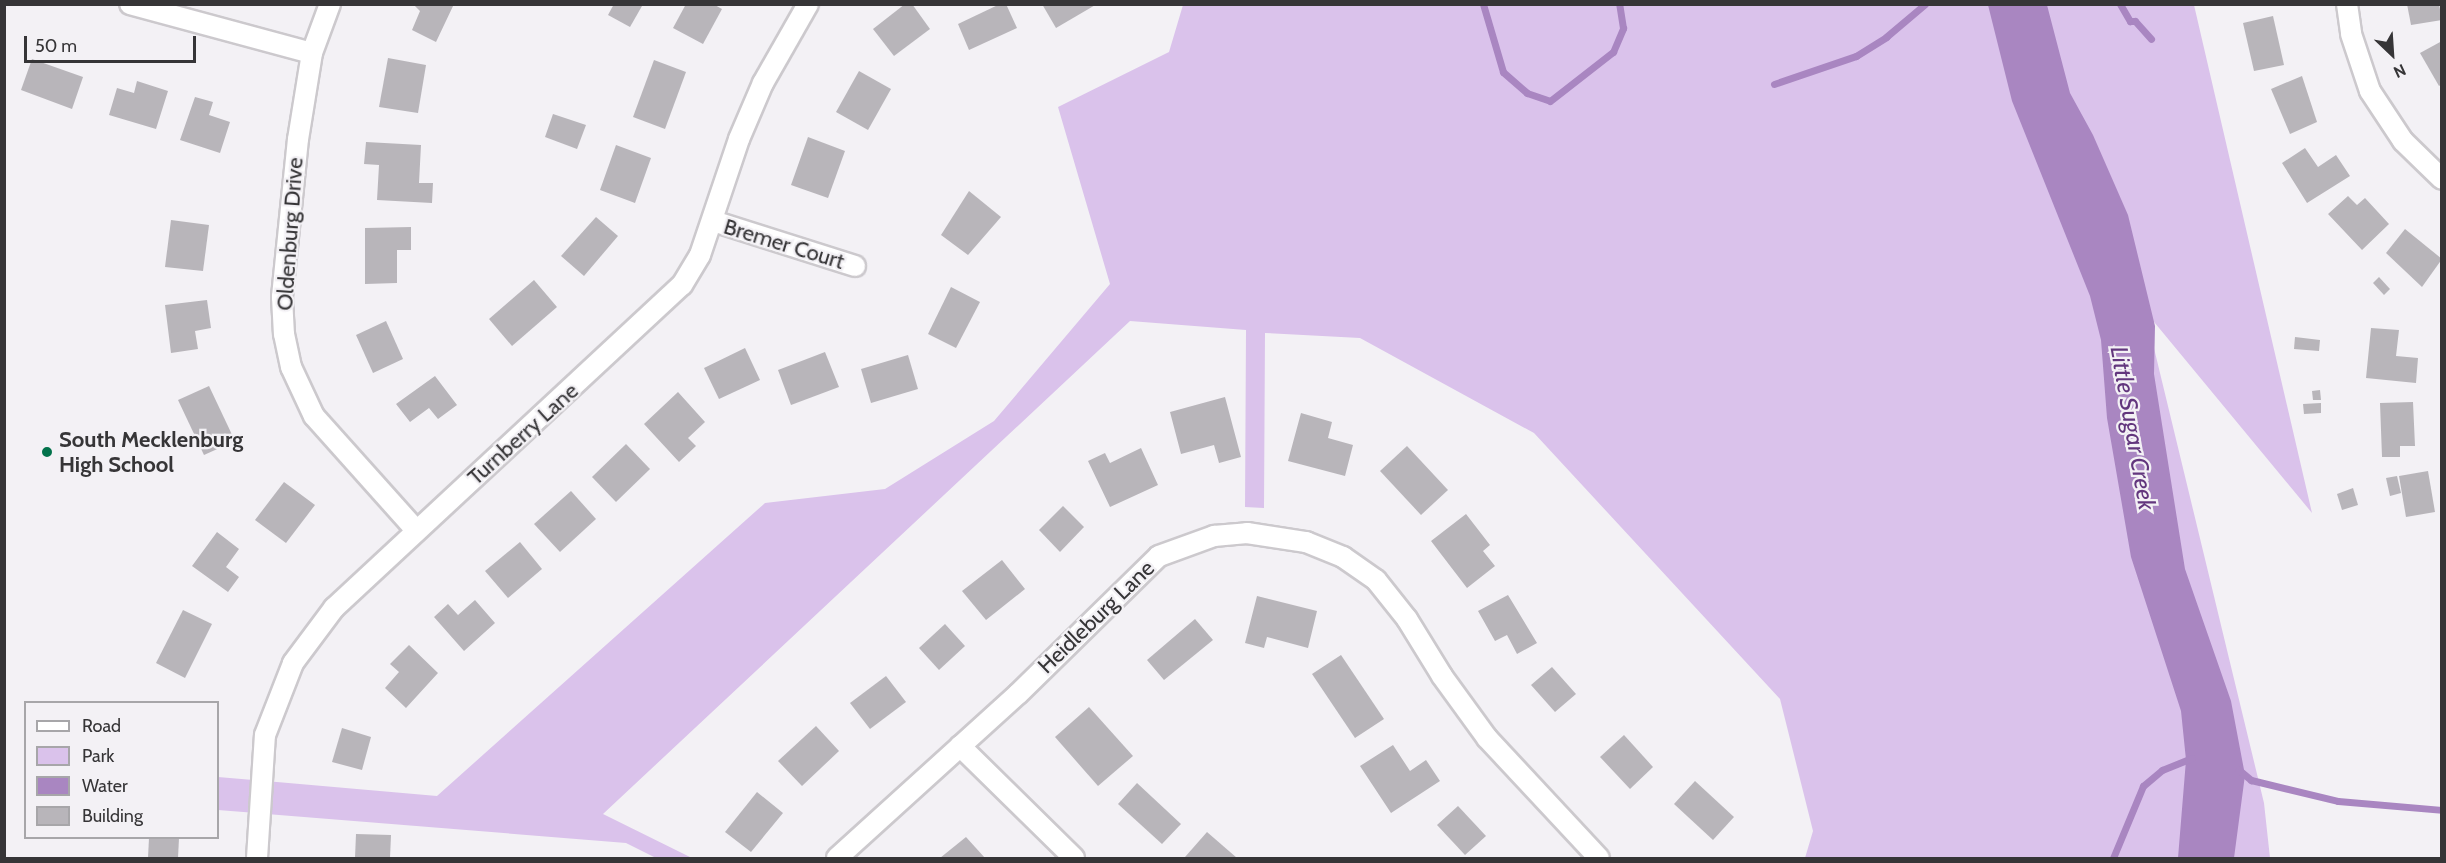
<!DOCTYPE html>
<html>
<head>
<meta charset="utf-8">
<style>
	body { margin:0 }
	#map { position:relative; width:2446px; height:863px; overflow:hidden; background:#f3f1f5; font-family:Cabin,sans-serif }
	div>[style] { position:absolute }
	[style*='--x'] { left:calc(var(--x)*1px); top:calc(var(--y)*1px); width:calc(var(--w)*1px); rotate:calc(var(--a)*1deg) }
	.green>* { inset:0; background:#dac2eb }
	.water>* { inset:0; background:#a986c1 }
	.stream>* { height:7px; margin:-3.5px; padding:0 3.5px; transform-origin:3.5px; border-radius:3.5px; background:#a986c1 }
	.building>* { inset:0; background:#b8b5ba }
	.roads { filter:drop-shadow(2px 0 #ccc9cd) drop-shadow(-2px 0 #ccc9cd) drop-shadow(0 2px #ccc9cd) drop-shadow(0 -2px #ccc9cd) }
	.minor>* { height:20px; margin:-10px; padding:0 10px; transform-origin:10px; border-radius:10px; background:#fff }
	.dots>* { width:16px; height:16px; translate:-50% -50%; box-sizing:border-box; border:3px solid #f3f1f5; border-radius:50% }
	span { translate:-50% -50%; white-space:nowrap; text-align:center; line-height:1.15; -webkit-text-stroke:4.5px #f3f1f5; paint-order:stroke }
	.street-label { font-size:22px; color:#363537 }
	.poi-label { font-size:22px; color:#363537; font-weight:700 }
	.left { translate:0 -50%; text-align:left }
	.water-label { font-size:24px; color:#62367d; font-style:italic }
	.frame { position:absolute; inset:0; border:6px solid #363537; pointer-events:none }
	.legend { position:absolute; left:24px; top:701px; width:195px; height:138px; box-sizing:border-box; background:#f3f1f5; border:2px solid #a7a6a9; margin:0; padding:8px 10px; list-style:none; font-size:18px; color:#363537 }
	.legend li { display:flex; align-items:center; gap:12px; height:30px }
	.legend b { width:30px; border:2px solid #a7a6a9 }
	.north { position:absolute; left:2362px; top:24px; width:60px; height:60px; -webkit-text-stroke:4px #f3f1f5; paint-order:stroke; rotate:155deg; font-size:16px; font-weight:700; line-height:24px; text-align:center; color:#363537 }
	.north::after { content:''; display:block; margin:auto; width:21px; height:27px; background:#363537; clip-path:polygon(50% 0,100% 100%,50% 72%,0 100%) }
	.scale { position:absolute; left:24px; top:36px; width:172px; height:27px; box-sizing:border-box; border:3px solid #363537; border-top:0; padding-left:8px; font-size:18px; line-height:21px; white-space:nowrap; color:#363537; -webkit-text-stroke:4px #f3f1f5; paint-order:stroke }
</style>
</head>
<body>
<div id="map">
	<div class="green">
		<i style="clip-path:polygon(1183px 5px,2194px 5px,2312px 513px,2145px 311px,2264px 803px,2270px 858px,1805px 858px,1813px 831px,1780px 699px,1534px 433px,1360px 338px,1265px 333px,1264px 508px,1245px 507px,1246px 330px,1130px 321px,603px 814px,692px 858px,656px 858px,626px 843px,218px 810px,218px 777px,437px 796px,765px 503px,885px 489px,994px 421px,1110px 284px,1058px 107px,1169px 52px)"></i>
	</div>
	<div class="water">
		<i style="clip-path:polygon(1988px 5px,2047px 5px,2070px 93px,2093px 135px,2128px 215px,2155px 326px,2154px 374px,2185px 569px,2231px 701px,2245px 775px,2234px 858px,2178px 858px,2186px 760px,2181px 711px,2131px 557px,2107px 418px,2101px 340px,2090px 296px,2012px 101px)"></i>
	</div>
	<div class="stream">
		<i style="--x:1483;--y:4;--w:71;--a:73.6"></i>
		<i style="--x:1503;--y:72;--w:32;--a:41"></i>
		<i style="--x:1527;--y:93;--w:24;--a:19"></i>
		<i style="--x:1550;--y:101;--w:80;--a:-37.9"></i>
		<i style="--x:1613;--y:52;--w:26;--a:-67"></i>
		<i style="--x:1623;--y:28;--w:24;--a:-99"></i>
		<i style="--x:2120;--y:4;--w:20;--a:60"></i>
		<i style="--x:2130;--y:21;--w:5;--a:0"></i>
		<i style="--x:2135;--y:21;--w:24;--a:48"></i>
		<i style="--x:1774;--y:84;--w:87;--a:-18.9"></i>
		<i style="--x:1856;--y:56;--w:36;--a:-32"></i>
		<i style="--x:1886;--y:37;--w:51;--a:-40.2"></i>
		<i style="--x:2239;--y:770;--w:16;--a:40"></i>
		<i style="--x:2251;--y:780;--w:89;--a:13.6"></i>
		<i style="--x:2338;--y:801;--w:104;--a:4.9"></i>
		<i style="--x:2113;--y:858;--w:78;--a:-67.4"></i>
		<i style="--x:2143;--y:786;--w:25;--a:-40"></i>
		<i style="--x:2162;--y:770;--w:32;--a:-22"></i>
	</div>
	<div class="building">
		<i style="clip-path:polygon(413px 4px,454px 4px,436px 42px,412px 30px,420px 11px)"></i>
		<i style="clip-path:polygon(614px 4px,640px 4px,642px 6px,630px 27px,608px 15px)"></i>
		<i style="clip-path:polygon(686px 4px,713px 4px,722px 9px,703px 44px,673px 28px)"></i>
		<i style="clip-path:polygon(905px 4px,912px 4px,930px 29px,894px 56px,873px 29px)"></i>
		<i style="clip-path:polygon(1000px 4px,1006px 4px,1017px 28px,969px 50px,958px 24px)"></i>
		<i style="clip-path:polygon(1042px 4px,1097px 4px,1056px 28px)"></i>
		<i style="clip-path:polygon(2407px 4px,2439px 4px,2442px 20px,2411px 25px)"></i>
		<i style="clip-path:polygon(2273px 16px,2284px 65px,2254px 71px,2243px 23px)"></i>
		<i style="clip-path:polygon(2442px 41px,2442px 84px,2439px 86px,2420px 53px)"></i>
		<i style="clip-path:polygon(388px 58px,426px 65px,418px 113px,379px 107px)"></i>
		<i style="clip-path:polygon(32px 59px,83px 77px,72px 109px,21px 90px)"></i>
		<i style="clip-path:polygon(654px 60px,686px 72px,665px 129px,633px 117px)"></i>
		<i style="clip-path:polygon(859px 71px,891px 89px,868px 130px,836px 112px)"></i>
		<i style="clip-path:polygon(2302px 76px,2317px 122px,2290px 134px,2271px 89px)"></i>
		<i style="clip-path:polygon(137px 81px,168px 91px,156px 129px,109px 115px,117px 88px,134px 93px)"></i>
		<i style="clip-path:polygon(195px 97px,213px 102px,209px 115px,230px 122px,220px 153px,180px 140px)"></i>
		<i style="clip-path:polygon(553px 114px,586px 125px,577px 149px,545px 137px)"></i>
		<i style="clip-path:polygon(808px 137px,845px 151px,828px 198px,791px 185px)"></i>
		<i style="clip-path:polygon(366px 142px,421px 145px,419px 183px,433px 183px,432px 203px,377px 200px,379px 165px,364px 164px)"></i>
		<i style="clip-path:polygon(616px 145px,651px 158px,635px 203px,600px 190px)"></i>
		<i style="clip-path:polygon(2305px 148px,2318px 167px,2336px 155px,2350px 176px,2307px 203px,2282px 163px)"></i>
		<i style="clip-path:polygon(969px 191px,1001px 217px,968px 255px,941px 235px)"></i>
		<i style="clip-path:polygon(2348px 196px,2357px 205px,2365px 198px,2389px 224px,2362px 250px,2328px 214px)"></i>
		<i style="clip-path:polygon(596px 217px,618px 236px,584px 276px,561px 256px)"></i>
		<i style="clip-path:polygon(171px 220px,209px 225px,203px 271px,165px 267px)"></i>
		<i style="clip-path:polygon(411px 227px,411px 250px,397px 250px,397px 283px,365px 284px,365px 228px)"></i>
		<i style="clip-path:polygon(2405px 229px,2442px 259px,2422px 287px,2386px 253px)"></i>
		<i style="clip-path:polygon(2379px 277px,2390px 289px,2384px 295px,2373px 283px)"></i>
		<i style="clip-path:polygon(534px 280px,557px 307px,512px 346px,489px 319px)"></i>
		<i style="clip-path:polygon(951px 287px,980px 302px,956px 348px,928px 334px)"></i>
		<i style="clip-path:polygon(207px 300px,211px 328px,195px 331px,198px 349px,171px 353px,165px 305px)"></i>
		<i style="clip-path:polygon(386px 321px,403px 359px,373px 373px,356px 335px)"></i>
		<i style="clip-path:polygon(2371px 328px,2399px 330px,2396px 356px,2418px 358px,2416px 383px,2366px 378px)"></i>
		<i style="clip-path:polygon(2295px 337px,2320px 340px,2319px 351px,2294px 349px)"></i>
		<i style="clip-path:polygon(745px 348px,760px 380px,719px 399px,704px 368px)"></i>
		<i style="clip-path:polygon(825px 352px,839px 387px,791px 405px,778px 370px)"></i>
		<i style="clip-path:polygon(908px 355px,918px 389px,871px 403px,861px 369px)"></i>
		<i style="clip-path:polygon(435px 376px,457px 405px,438px 419px,429px 408px,410px 422px,396px 404px)"></i>
		<i style="clip-path:polygon(209px 386px,235px 441px,204px 455px,178px 400px)"></i>
		<i style="clip-path:polygon(2320px 390px,2321px 400px,2313px 400px,2312px 391px)"></i>
		<i style="clip-path:polygon(678px 392px,705px 422px,688px 438px,696px 446px,679px 462px,644px 424px)"></i>
		<i style="clip-path:polygon(1225px 397px,1241px 457px,1219px 463px,1214px 445px,1181px 454px,1170px 412px)"></i>
		<i style="clip-path:polygon(2413px 402px,2415px 446px,2400px 446px,2400px 457px,2382px 457px,2380px 403px)"></i>
		<i style="clip-path:polygon(2321px 403px,2321px 413px,2304px 414px,2303px 404px)"></i>
		<i style="clip-path:polygon(1301px 413px,1332px 422px,1328px 438px,1353px 445px,1345px 476px,1288px 461px)"></i>
		<i style="clip-path:polygon(626px 444px,650px 469px,616px 502px,592px 477px)"></i>
		<i style="clip-path:polygon(1407px 446px,1448px 490px,1421px 515px,1380px 471px)"></i>
		<i style="clip-path:polygon(1141px 448px,1158px 485px,1110px 507px,1088px 461px,1105px 453px,1110px 463px)"></i>
		<i style="clip-path:polygon(2428px 471px,2435px 512px,2406px 517px,2399px 476px)"></i>
		<i style="clip-path:polygon(2397px 476px,2401px 493px,2390px 496px,2386px 478px)"></i>
		<i style="clip-path:polygon(284px 482px,315px 505px,286px 543px,255px 520px)"></i>
		<i style="clip-path:polygon(2353px 488px,2358px 505px,2342px 510px,2337px 494px)"></i>
		<i style="clip-path:polygon(571px 491px,596px 519px,560px 552px,534px 524px)"></i>
		<i style="clip-path:polygon(1063px 506px,1084px 527px,1060px 552px,1039px 530px)"></i>
		<i style="clip-path:polygon(1466px 514px,1490px 545px,1483px 551px,1495px 566px,1467px 588px,1431px 541px)"></i>
		<i style="clip-path:polygon(217px 532px,239px 549px,226px 567px,239px 577px,228px 592px,192px 566px)"></i>
		<i style="clip-path:polygon(520px 542px,542px 569px,508px 598px,485px 571px)"></i>
		<i style="clip-path:polygon(1002px 560px,1025px 589px,986px 620px,962px 591px)"></i>
		<i style="clip-path:polygon(1508px 595px,1537px 643px,1517px 654px,1507px 635px,1495px 641px,1478px 611px)"></i>
		<i style="clip-path:polygon(1257px 596px,1317px 611px,1308px 648px,1267px 637px,1264px 648px,1245px 643px)"></i>
		<i style="clip-path:polygon(475px 600px,495px 623px,464px 651px,434px 617px,448px 604px,458px 615px)"></i>
		<i style="clip-path:polygon(183px 610px,212px 624px,185px 678px,156px 663px)"></i>
		<i style="clip-path:polygon(1195px 619px,1213px 640px,1164px 680px,1147px 660px)"></i>
		<i style="clip-path:polygon(945px 624px,965px 646px,939px 670px,919px 648px)"></i>
		<i style="clip-path:polygon(409px 645px,438px 673px,406px 708px,385px 688px,399px 672px,390px 664px)"></i>
		<i style="clip-path:polygon(1341px 655px,1384px 719px,1355px 738px,1312px 674px)"></i>
		<i style="clip-path:polygon(1552px 667px,1576px 694px,1555px 712px,1531px 685px)"></i>
		<i style="clip-path:polygon(886px 676px,906px 702px,870px 729px,850px 703px)"></i>
		<i style="clip-path:polygon(1089px 707px,1133px 756px,1098px 786px,1055px 737px)"></i>
		<i style="clip-path:polygon(816px 726px,839px 751px,802px 786px,778px 761px)"></i>
		<i style="clip-path:polygon(342px 728px,371px 737px,362px 770px,332px 762px)"></i>
		<i style="clip-path:polygon(1624px 735px,1653px 767px,1630px 789px,1600px 757px)"></i>
		<i style="clip-path:polygon(1393px 745px,1410px 771px,1426px 760px,1440px 781px,1391px 813px,1360px 766px)"></i>
		<i style="clip-path:polygon(1695px 781px,1734px 817px,1713px 840px,1674px 804px)"></i>
		<i style="clip-path:polygon(1137px 783px,1181px 824px,1162px 844px,1118px 804px)"></i>
		<i style="clip-path:polygon(757px 792px,783px 813px,751px 852px,725px 832px)"></i>
		<i style="clip-path:polygon(1458px 806px,1486px 836px,1465px 855px,1437px 825px)"></i>
		<i style="clip-path:polygon(1207px 832px,1237px 858px,1185px 857px)"></i>
		<i style="clip-path:polygon(356px 834px,391px 835px,390px 858px,355px 858px)"></i>
		<i style="clip-path:polygon(966px 837px,985px 858px,940px 858px)"></i>
		<i style="clip-path:polygon(149px 838px,179px 838px,178px 858px,148px 858px)"></i>
	</div>
	<div class="roads">
		<div class="minor">
			<i style="--x:130;--y:4;--w:188;--a:15.1"></i>
			<i style="--x:330;--y:4;--w:52;--a:110.2"></i>
			<i style="--x:312;--y:53;--w:87;--a:99.2"></i>
			<i style="--x:298;--y:139;--w:159;--a:95.8"></i>
			<i style="--x:282;--y:297;--w:37;--a:87"></i>
			<i style="--x:284;--y:334;--w:34;--a:78"></i>
			<i style="--x:291;--y:367;--w:54;--a:64.9"></i>
			<i style="--x:314;--y:416;--w:154;--a:48.2"></i>
			<i style="--x:2347;--y:4;--w:30;--a:82"></i>
			<i style="--x:2351;--y:34;--w:60;--a:71.6"></i>
			<i style="--x:2370;--y:91;--w:60;--a:56.6"></i>
			<i style="--x:2403;--y:141;--w:54;--a:44.3"></i>
			<i style="--x:713;--y:221;--w:149;--a:17.6"></i>
			<i style="--x:960;--y:746;--w:160;--a:44.5"></i>
			<i style="--x:257;--y:858;--w:123;--a:-86.3"></i>
			<i style="--x:265;--y:735;--w:77;--a:-68.7"></i>
			<i style="--x:293;--y:663;--w:69;--a:-53.3"></i>
			<i style="--x:334;--y:608;--w:475;--a:-42.9"></i>
			<i style="--x:682;--y:285;--w:35;--a:-59"></i>
			<i style="--x:700;--y:255;--w:122;--a:-71.4"></i>
			<i style="--x:739;--y:139;--w:61;--a:-66.8"></i>
			<i style="--x:763;--y:83;--w:91;--a:-60.3"></i>
			<i style="--x:837;--y:858;--w:244;--a:-42.2"></i>
			<i style="--x:1018;--y:694;--w:197;--a:-44.4"></i>
			<i style="--x:1159;--y:556;--w:59;--a:-20"></i>
			<i style="--x:1214;--y:536;--w:33;--a:-5"></i>
			<i style="--x:1247;--y:533;--w:60;--a:8.7"></i>
			<i style="--x:1306;--y:542;--w:40;--a:22"></i>
			<i style="--x:1343;--y:557;--w:40;--a:34.9"></i>
			<i style="--x:1376;--y:580;--w:50;--a:51.5"></i>
			<i style="--x:1407;--y:619;--w:67;--a:58.4"></i>
			<i style="--x:1442;--y:676;--w:77;--a:54"></i>
			<i style="--x:1487;--y:738;--w:164;--a:47"></i>
		</div>
	</div>
	<div class="dots">
		<i style="left:47px;top:452px;background:#02724b"></i>
	</div>
	<div class="street-label">
		<span style="left:290px;top:234px;rotate:-86deg">Oldenburg Drive</span>
		<span style="left:784px;top:244px;rotate:17deg">Bremer Court</span>
		<span style="left:523px;top:434px;rotate:-42deg">Turnberry Lane</span>
		<span style="left:1096px;top:617px;rotate:-44deg">Heidleburg Lane</span>
	</div>
	<div class="poi-label">
		<span class="left" style="left:59px;top:452px">South Mecklenburg<br>High School</span>
	</div>
	<div class="water-label">
		<span style="left:2133px;top:428px;rotate:80deg">Little Sugar Creek</span>
	</div>
	<div class="frame"></div>
	<ul class="legend">
	<li><b style="height:8px;background:#fff"></b>Road</li>
	<li><b style="height:16px;background:#dac2eb"></b>Park</li>
	<li><b style="height:16px;background:#a986c1"></b>Water</li>
	<li><b style="height:16px;background:#b8b5ba"></b>Building</li>
	</ul>
	<div class="north">N</div>
	<div class="scale">50 m</div>
</div>
</body>
</html>
